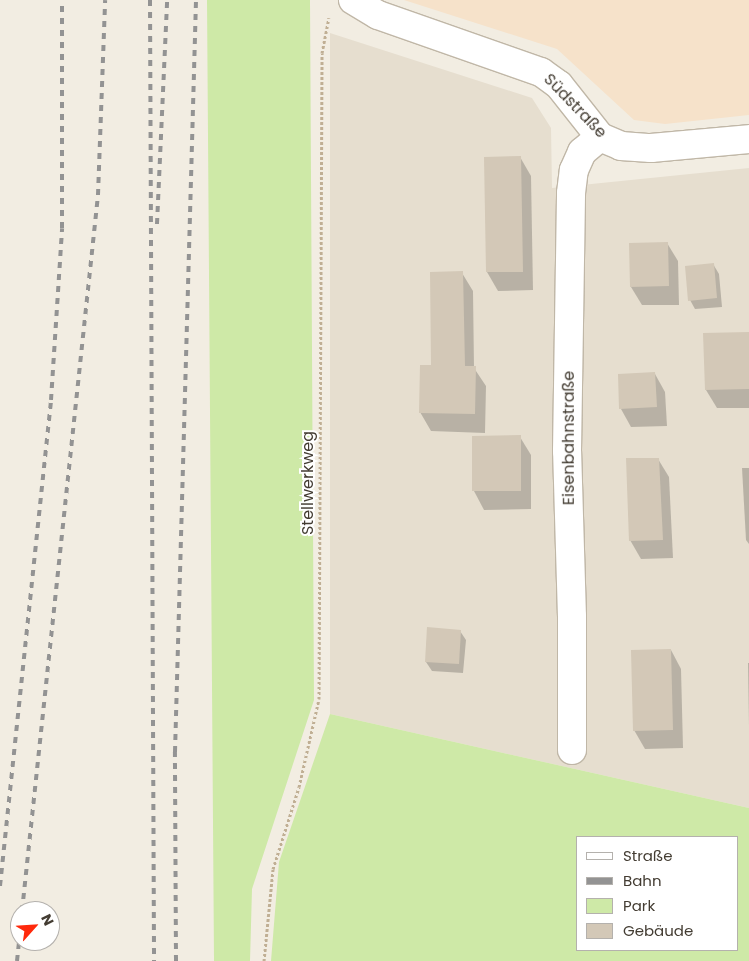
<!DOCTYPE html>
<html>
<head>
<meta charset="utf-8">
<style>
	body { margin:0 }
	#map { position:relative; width:749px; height:961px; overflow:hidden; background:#f2ede2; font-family:Poppins,sans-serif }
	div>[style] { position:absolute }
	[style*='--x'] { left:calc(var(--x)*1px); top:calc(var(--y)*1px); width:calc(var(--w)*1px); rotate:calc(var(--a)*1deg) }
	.residential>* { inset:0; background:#e6decf }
	.commercial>* { inset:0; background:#f6e2ca }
	.green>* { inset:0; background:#cee9a7 }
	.shadow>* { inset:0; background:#0003 }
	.building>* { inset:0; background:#d3c8b7 }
	.path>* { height:3px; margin-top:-1.5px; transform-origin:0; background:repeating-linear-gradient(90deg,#c0af94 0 2.5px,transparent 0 5px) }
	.roads { filter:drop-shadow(1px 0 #c0b7a7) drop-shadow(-1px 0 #c0b7a7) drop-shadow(0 1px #c0b7a7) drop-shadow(0 -1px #c0b7a7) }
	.minor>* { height:28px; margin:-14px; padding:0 14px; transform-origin:14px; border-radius:14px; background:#fff }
	.rail>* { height:4px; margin-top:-2px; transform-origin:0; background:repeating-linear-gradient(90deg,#939393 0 6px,transparent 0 12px) }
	span { translate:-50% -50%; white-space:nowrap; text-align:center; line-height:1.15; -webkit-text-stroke:4px #fff; paint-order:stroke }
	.street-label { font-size:16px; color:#433c32 }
	.legend { position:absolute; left:576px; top:836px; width:162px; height:115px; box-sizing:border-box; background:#fff; border:1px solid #b4b1ad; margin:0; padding:6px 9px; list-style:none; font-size:15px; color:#433c32 }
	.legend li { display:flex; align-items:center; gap:10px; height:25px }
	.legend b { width:25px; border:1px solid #b4b1ad }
	.north { position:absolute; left:10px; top:901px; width:50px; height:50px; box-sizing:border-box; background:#fff; border:1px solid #b4b1ad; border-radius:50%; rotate:64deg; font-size:14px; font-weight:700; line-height:20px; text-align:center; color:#433c32 }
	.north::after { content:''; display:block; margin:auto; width:18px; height:22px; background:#ff290c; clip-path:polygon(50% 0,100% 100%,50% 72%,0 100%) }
</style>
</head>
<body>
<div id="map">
	<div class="residential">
		<i style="clip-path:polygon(330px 33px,532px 98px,551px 128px,552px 188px,749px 168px,749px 808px,330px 714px)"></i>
	</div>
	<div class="commercial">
		<i style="clip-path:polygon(404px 0,749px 0,749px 115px,665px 124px,634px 120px,557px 49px)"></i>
	</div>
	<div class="green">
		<i style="clip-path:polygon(207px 0,310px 0,314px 700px,252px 889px,250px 961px,214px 961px)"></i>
		<i style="clip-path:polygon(evenodd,330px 714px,749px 808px,749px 961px,271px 961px,279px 862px,330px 714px,578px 837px,738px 837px,738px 950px,578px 950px,578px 837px)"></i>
	</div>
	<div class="shadow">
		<i style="clip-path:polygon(520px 157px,531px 176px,533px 290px,498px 291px,487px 272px,485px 158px)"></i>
		<i style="clip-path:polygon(667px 243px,678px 261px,679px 305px,642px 305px,631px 287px)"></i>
		<i style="clip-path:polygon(713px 264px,719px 274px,722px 307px,695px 309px,690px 300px)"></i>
		<i style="clip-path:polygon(462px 273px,473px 291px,474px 368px,486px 386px,485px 433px,431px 431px,420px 412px)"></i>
		<i style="clip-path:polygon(749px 333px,749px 408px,717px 408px,706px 390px)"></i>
		<i style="clip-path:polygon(655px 374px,665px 392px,667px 426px,631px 427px,621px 409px)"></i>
		<i style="clip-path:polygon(473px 437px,520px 437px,531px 455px,531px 509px,484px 510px,474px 491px)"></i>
		<i style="clip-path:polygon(658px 459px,669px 477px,673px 558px,641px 559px,630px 540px)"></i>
		<i style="clip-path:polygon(742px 468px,749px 468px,749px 544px,746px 540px)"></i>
		<i style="clip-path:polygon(460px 631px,466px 640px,463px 673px,432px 671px,426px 662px)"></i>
		<i style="clip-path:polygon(671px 650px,681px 669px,683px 748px,645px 749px,634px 730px)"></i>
		<i style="clip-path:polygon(748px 663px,749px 663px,749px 726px)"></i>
	</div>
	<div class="building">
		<i style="clip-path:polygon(521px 156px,523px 272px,486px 272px,484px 157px)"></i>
		<i style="clip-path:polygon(668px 242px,669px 286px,630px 287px,629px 243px)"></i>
		<i style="clip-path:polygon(714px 263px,717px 298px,688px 301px,685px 266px)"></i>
		<i style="clip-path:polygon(463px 271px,465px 366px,476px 366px,475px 414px,419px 413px,420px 365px,431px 365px,430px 272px)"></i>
		<i style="clip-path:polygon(749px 332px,749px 389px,705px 390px,703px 333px)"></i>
		<i style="clip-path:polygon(655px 372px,657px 407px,619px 409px,618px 374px)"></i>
		<i style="clip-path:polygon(521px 435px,521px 491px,472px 491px,472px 436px)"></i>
		<i style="clip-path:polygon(626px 458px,659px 458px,663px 540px,629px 541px)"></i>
		<i style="clip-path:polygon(427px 627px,461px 630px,459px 664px,425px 662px)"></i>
		<i style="clip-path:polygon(671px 649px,673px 730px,633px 731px,631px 650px)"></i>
	</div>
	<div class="path">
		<i style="--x:264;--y:961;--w:92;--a:-84.4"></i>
		<i style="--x:273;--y:869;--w:86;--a:-72.4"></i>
		<i style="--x:299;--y:787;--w:90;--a:-77.2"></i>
		<i style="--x:319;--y:699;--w:646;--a:-89.73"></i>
		<i style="--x:322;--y:53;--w:36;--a:-79"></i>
	</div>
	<div class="roads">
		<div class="minor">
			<i style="--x:353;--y:0;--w:29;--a:31"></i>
			<i style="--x:378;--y:15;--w:173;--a:19.3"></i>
			<i style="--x:541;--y:72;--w:22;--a:36"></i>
			<i style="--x:559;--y:85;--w:66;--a:51.7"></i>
			<i style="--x:600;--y:137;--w:23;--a:23"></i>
			<i style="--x:621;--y:146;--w:30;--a:4"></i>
			<i style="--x:651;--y:148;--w:98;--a:-5.2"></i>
			<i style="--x:572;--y:750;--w:133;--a:-90"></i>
			<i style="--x:572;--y:617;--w:166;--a:-91.7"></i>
			<i style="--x:567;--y:451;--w:258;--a:-89.1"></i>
			<i style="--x:571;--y:193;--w:23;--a:-83"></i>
			<i style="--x:574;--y:170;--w:20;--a:-66"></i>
			<i style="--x:582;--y:152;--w:23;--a:-40"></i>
		</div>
	</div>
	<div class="rail">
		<i style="--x:150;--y:0;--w:961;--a:89.76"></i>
		<i style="--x:157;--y:224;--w:224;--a:-87.4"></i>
		<i style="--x:0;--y:886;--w:489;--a:-84"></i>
		<i style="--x:51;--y:400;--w:172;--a:-86.3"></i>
		<i style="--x:62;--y:228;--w:228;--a:-90"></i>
		<i style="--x:22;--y:911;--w:720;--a:-83.94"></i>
		<i style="--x:98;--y:195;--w:195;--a:-87.9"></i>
		<i style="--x:17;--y:961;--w:27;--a:-84"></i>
		<i style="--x:176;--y:961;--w:209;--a:-90.3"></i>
		<i style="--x:175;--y:752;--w:752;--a:-88.4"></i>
	</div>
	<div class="street-label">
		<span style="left:575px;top:106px;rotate:46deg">Südstraße</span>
		<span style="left:569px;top:438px;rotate:-90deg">Eisenbahnstraße</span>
		<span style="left:308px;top:483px;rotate:-90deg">Stellwerkweg</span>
	</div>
	<ul class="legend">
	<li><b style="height:6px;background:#fff"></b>Straße</li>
	<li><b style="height:6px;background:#939393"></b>Bahn</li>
	<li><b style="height:14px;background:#cee9a7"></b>Park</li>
	<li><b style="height:14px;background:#d3c8b7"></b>Gebäude</li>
	</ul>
	<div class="north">N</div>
</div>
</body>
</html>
